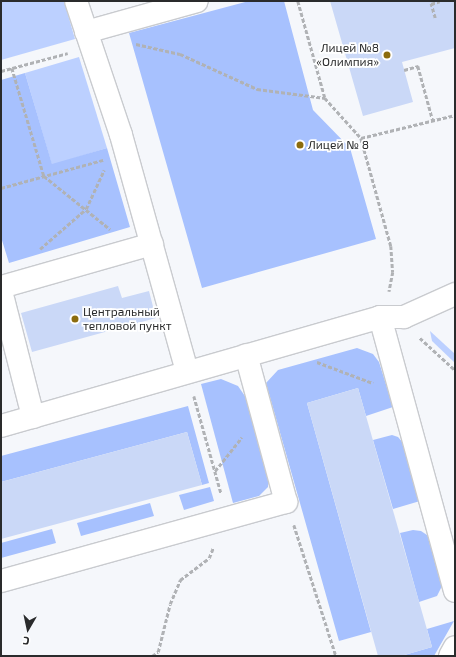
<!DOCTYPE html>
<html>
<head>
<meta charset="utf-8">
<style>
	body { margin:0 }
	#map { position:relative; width:456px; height:657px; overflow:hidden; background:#f5f7fb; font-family:"Exo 2",sans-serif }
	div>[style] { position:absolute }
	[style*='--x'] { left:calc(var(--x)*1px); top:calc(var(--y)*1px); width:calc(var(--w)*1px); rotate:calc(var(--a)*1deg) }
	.green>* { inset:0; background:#bcd0ff }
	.forest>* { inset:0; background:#a7c1fe }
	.building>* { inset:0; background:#cad8f7 }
	.path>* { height:2.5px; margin-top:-1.25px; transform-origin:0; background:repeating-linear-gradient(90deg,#b0b2b5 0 4px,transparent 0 6px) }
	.roads { filter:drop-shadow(1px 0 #c9cbcf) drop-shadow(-1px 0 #c9cbcf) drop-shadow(0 1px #c9cbcf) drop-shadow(0 -1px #c9cbcf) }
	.minor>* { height:22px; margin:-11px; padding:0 11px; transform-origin:11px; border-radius:11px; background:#fff }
	.dots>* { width:11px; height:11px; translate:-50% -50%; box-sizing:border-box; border:2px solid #fff; border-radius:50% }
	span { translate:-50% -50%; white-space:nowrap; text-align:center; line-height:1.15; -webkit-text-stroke:3.5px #fff; paint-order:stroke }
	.poi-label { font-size:12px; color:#2a2b2c }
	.right { translate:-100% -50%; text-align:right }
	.left { translate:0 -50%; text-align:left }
	.frame { position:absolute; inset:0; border:2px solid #2a2b2c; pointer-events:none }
	.north { position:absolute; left:8px; top:609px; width:40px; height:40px; -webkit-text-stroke:3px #fff; paint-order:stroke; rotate:189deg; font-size:11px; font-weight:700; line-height:16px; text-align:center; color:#2a2b2c }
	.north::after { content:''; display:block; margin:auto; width:14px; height:18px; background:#2a2b2c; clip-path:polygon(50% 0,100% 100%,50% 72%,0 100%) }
</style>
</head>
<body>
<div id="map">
	<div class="green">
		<i style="clip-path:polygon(1px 1px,64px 1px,75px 39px,1px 60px)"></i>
		<i style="clip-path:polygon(79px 57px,107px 148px,52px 165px,25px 73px)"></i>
		<i style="clip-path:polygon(430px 331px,455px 354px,455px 363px,432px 341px)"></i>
	</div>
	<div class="forest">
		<i style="clip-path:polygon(249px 1px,284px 1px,313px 110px,350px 148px,376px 239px,202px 288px,129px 33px)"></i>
		<i style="clip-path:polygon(25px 73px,52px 164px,107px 148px,130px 227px,9px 263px,1px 237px,1px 80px)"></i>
		<i style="clip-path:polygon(357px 348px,373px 354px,379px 362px,393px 407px,366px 416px,358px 388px,307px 403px,371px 632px,339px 641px,266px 383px,278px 370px)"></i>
		<i style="clip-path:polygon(221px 379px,238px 386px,249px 402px,269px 476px,268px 487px,259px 496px,233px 503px,201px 384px)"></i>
		<i style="clip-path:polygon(188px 406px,209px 483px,202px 485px,187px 432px,1px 482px,1px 456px)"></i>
		<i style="clip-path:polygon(392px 435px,398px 437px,404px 444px,420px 501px,393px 509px,373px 440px)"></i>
		<i style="clip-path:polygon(210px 487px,214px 501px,184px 510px,179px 495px)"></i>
		<i style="clip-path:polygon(150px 503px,154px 516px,81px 536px,77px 523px)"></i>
		<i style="clip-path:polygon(52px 529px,56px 543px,1px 558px,1px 543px)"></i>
		<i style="clip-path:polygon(413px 530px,421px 531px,430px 537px,443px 584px,437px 596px,419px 602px,400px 533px)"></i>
		<i style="clip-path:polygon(454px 621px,434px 656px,401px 656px,432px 647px,427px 629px)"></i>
	</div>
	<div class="building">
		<i style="clip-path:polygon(330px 1px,455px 1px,455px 48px,402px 62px,413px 102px,363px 116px)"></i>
		<i style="clip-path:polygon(118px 286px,122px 298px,149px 291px,156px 318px,32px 352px,21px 313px)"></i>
		<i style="clip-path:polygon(358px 388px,432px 647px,401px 656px,378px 656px,307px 403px)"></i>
		<i style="clip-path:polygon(187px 432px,202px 485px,1px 539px,1px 482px)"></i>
	</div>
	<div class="path">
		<i style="--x:298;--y:1;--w:101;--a:74.4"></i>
		<i style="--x:325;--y:98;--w:54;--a:48"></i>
		<i style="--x:361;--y:138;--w:112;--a:74.5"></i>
		<i style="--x:391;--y:246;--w:26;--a:86"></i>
		<i style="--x:393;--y:272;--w:20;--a:101"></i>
		<i style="--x:435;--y:18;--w:15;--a:-106"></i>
		<i style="--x:431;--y:4;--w:9;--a:-18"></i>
		<i style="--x:136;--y:44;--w:45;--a:12.8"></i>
		<i style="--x:180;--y:54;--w:85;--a:24.4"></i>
		<i style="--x:257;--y:89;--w:69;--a:7.5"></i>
		<i style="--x:12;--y:68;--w:113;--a:73.5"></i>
		<i style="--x:44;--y:176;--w:85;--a:38.8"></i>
		<i style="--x:404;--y:70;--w:15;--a:-16"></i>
		<i style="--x:418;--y:66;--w:57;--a:74.7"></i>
		<i style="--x:1;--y:71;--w:69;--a:-15"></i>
		<i style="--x:361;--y:138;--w:97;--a:-13.7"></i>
		<i style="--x:1;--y:188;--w:106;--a:-15.4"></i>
		<i style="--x:40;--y:249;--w:61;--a:-41"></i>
		<i style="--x:86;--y:209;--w:43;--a:-65.2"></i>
		<i style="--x:420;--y:338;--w:47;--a:42.4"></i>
		<i style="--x:317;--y:362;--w:60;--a:20.6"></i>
		<i style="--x:194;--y:396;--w:101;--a:74.4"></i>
		<i style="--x:215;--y:471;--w:43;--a:-51.5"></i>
		<i style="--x:294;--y:525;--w:138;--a:72.2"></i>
		<i style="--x:152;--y:656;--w:7;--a:-34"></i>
		<i style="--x:158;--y:652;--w:49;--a:-76"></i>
		<i style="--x:170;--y:604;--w:26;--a:-67"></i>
		<i style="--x:180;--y:580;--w:36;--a:-37"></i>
		<i style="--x:209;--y:558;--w:11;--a:-68"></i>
	</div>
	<div class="roads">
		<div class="minor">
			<i style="--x:76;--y:1;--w:141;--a:71.4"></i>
			<i style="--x:121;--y:135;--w:246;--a:74.4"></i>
			<i style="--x:86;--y:32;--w:115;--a:-15.6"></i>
			<i style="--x:1;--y:287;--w:157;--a:-15.9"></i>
			<i style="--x:1;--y:291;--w:130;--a:75.7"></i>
			<i style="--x:380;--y:317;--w:284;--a:74.7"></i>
			<i style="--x:1;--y:426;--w:394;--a:-16"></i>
			<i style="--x:380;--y:317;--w:24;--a:0"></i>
			<i style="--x:404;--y:317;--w:56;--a:-24.3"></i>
			<i style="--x:1;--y:581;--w:296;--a:-15.5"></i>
			<i style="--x:286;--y:502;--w:152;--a:-105.2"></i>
			<i style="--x:450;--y:656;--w:10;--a:-61"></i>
		</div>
	</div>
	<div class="dots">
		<i style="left:387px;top:55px;background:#8c6c0e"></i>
		<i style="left:300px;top:145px;background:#8c6c0e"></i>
		<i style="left:75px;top:319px;background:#8c6c0e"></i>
	</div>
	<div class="poi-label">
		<span class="right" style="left:379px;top:55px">Лицей №8<br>«Олимпия»</span>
		<span class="left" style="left:308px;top:145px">Лицей № 8</span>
		<span class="left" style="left:83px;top:319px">Центральный<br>тепловой пункт</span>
	</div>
	<div class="frame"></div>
	<div class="north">С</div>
</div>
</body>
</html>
